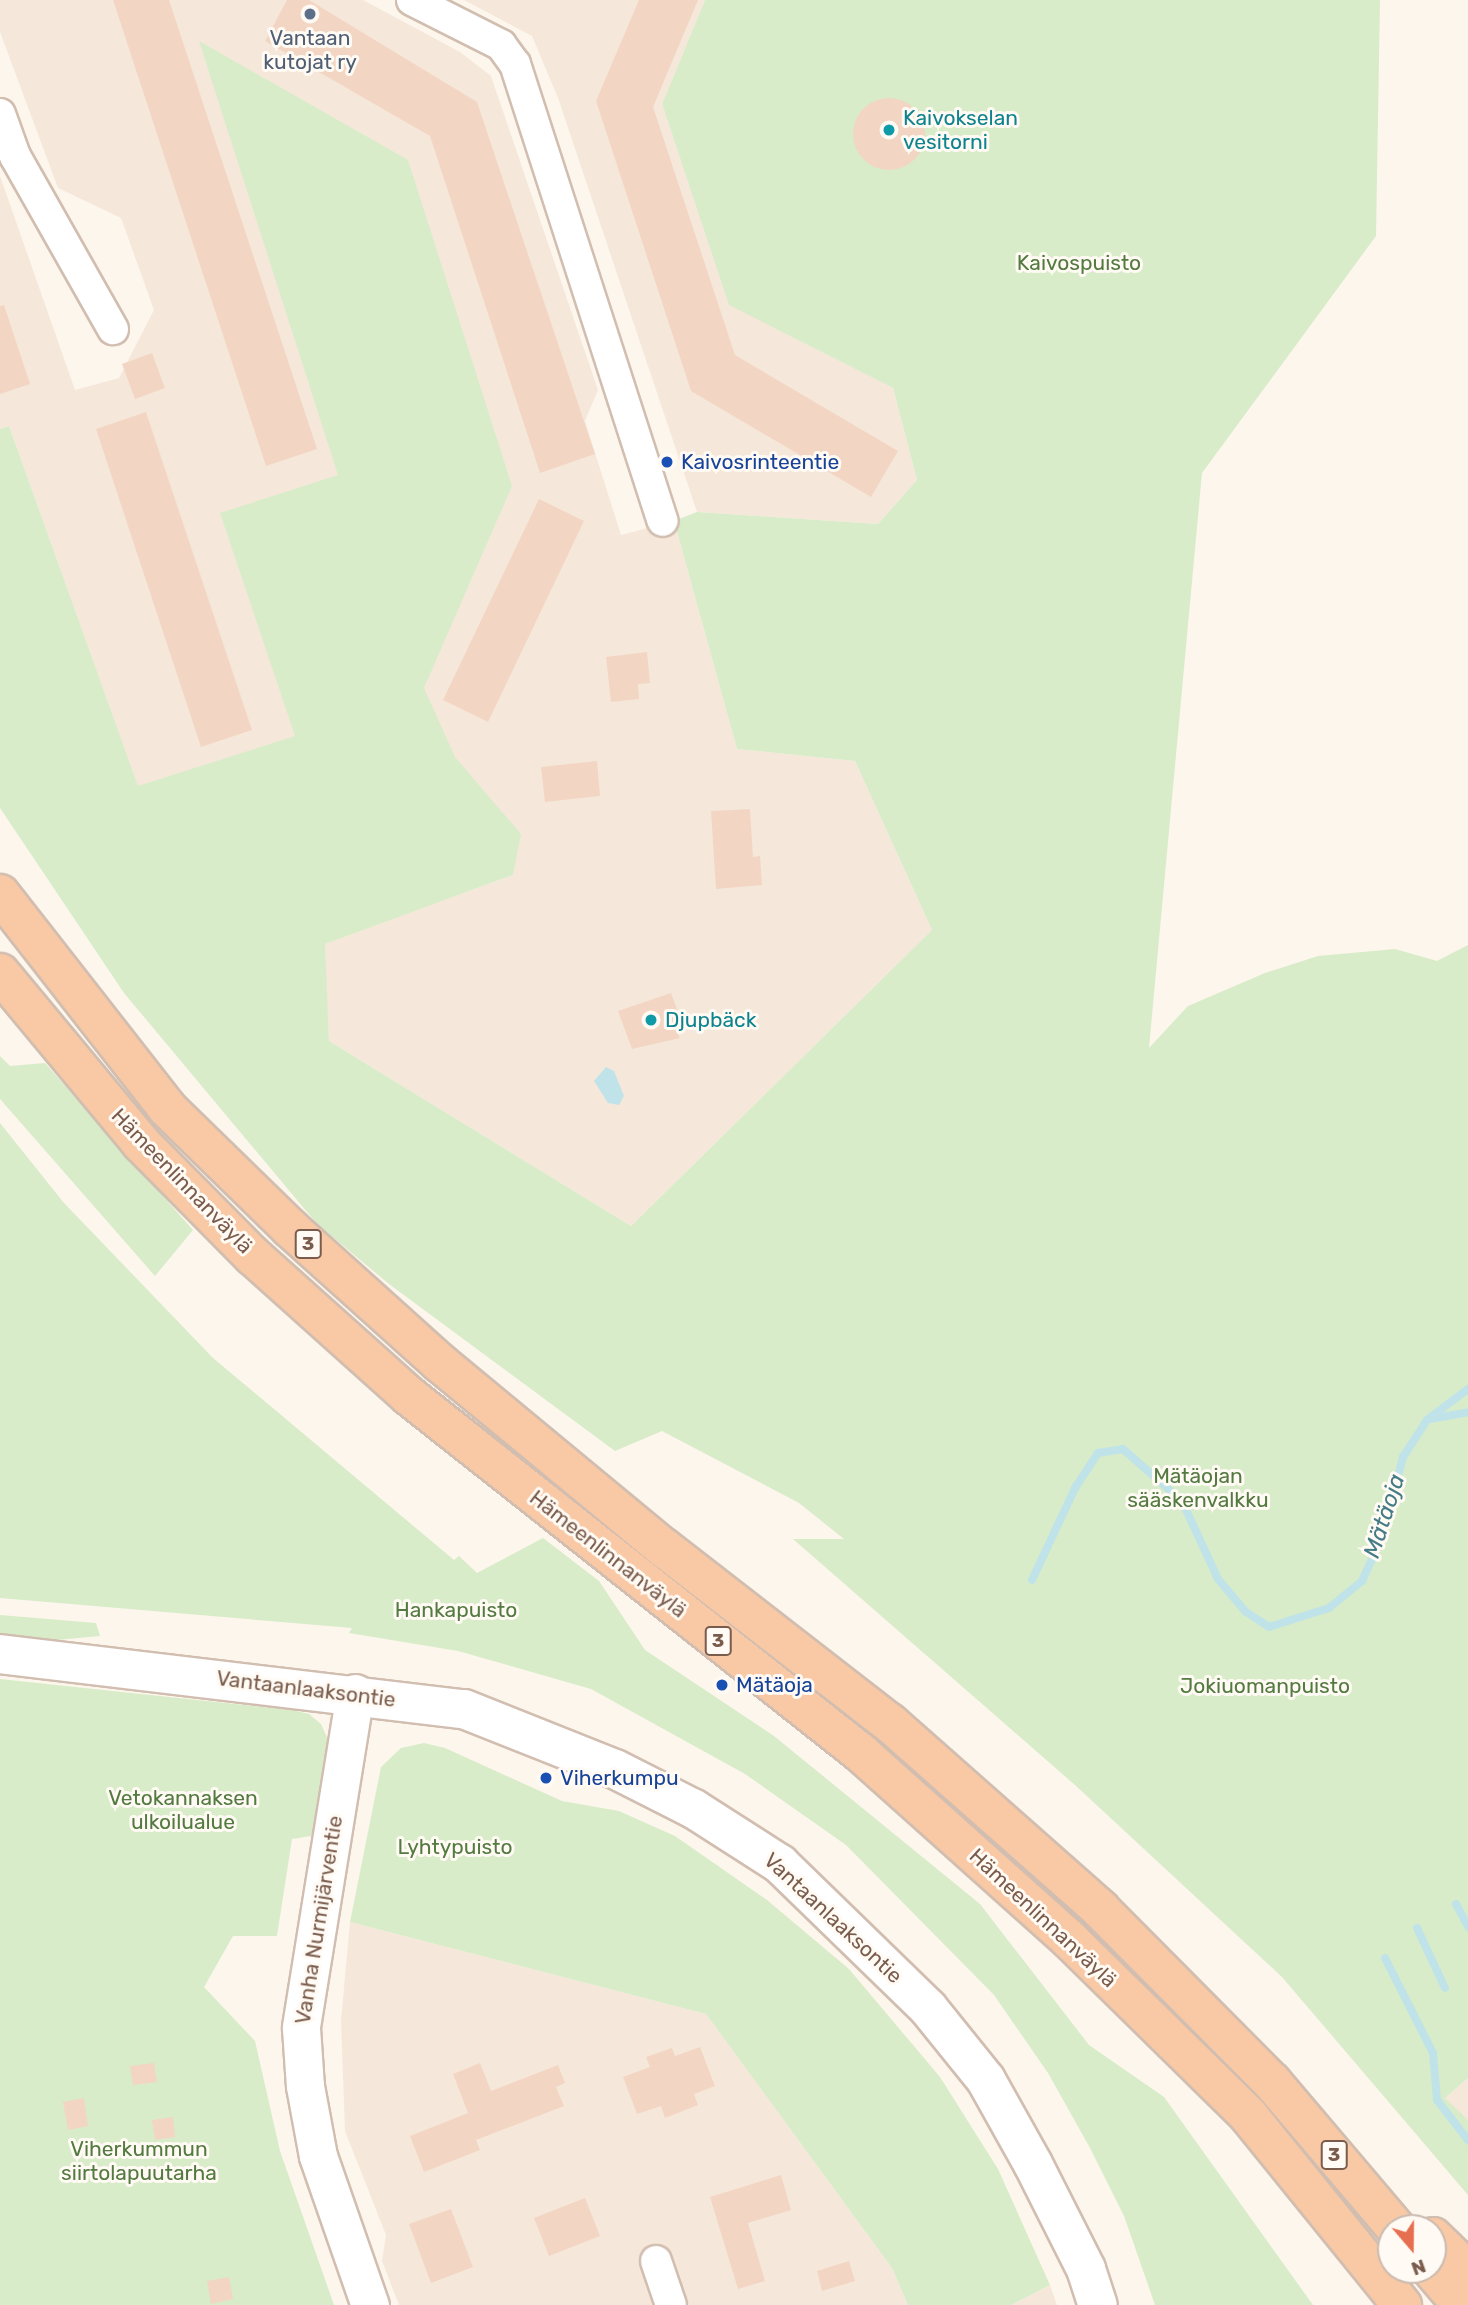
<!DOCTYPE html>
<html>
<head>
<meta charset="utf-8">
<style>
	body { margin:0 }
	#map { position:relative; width:1468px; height:2305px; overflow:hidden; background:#fdf6ec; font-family:Rubik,sans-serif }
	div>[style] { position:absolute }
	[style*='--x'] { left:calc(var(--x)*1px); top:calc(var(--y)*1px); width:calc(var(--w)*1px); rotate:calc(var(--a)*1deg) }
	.residential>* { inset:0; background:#f5e8da }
	.green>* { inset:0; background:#d8ecc9 }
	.water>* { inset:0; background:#bfe3e8 }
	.stream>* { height:8px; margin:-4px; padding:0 4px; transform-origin:4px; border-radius:4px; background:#bfe3e8 }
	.building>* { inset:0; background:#f3d5c3 }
	.round { border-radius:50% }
	.roads { filter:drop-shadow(2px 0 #d1beb0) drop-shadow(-2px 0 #d1beb0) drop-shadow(0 2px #d1beb0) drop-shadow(0 -2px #d1beb0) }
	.minor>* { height:30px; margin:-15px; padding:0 15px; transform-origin:15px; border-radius:15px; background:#fff }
	.tertiary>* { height:37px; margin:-18.5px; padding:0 18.5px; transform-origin:18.5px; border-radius:18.5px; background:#fff }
	.secondary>* { height:38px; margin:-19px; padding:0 19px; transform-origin:19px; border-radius:19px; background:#fff }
	.trunk>* { height:38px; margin:-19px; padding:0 19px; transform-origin:19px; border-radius:19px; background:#f9c8a4 }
	.dots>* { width:19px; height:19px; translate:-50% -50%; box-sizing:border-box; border:4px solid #fffaf3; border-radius:50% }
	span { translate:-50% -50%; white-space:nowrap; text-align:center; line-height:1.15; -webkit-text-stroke:6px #fffaf3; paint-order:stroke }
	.shield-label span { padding:2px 5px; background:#fffaf3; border:2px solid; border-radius:5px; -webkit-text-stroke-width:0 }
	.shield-label { font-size:19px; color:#7a5c4d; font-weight:700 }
	.service-label { font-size:21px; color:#4e5e75 }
	.culture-label { font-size:21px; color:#0d838f }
	.left { translate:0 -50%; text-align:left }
	.park-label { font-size:21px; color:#537a41 }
	.transit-label { font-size:21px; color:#164399 }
	.street-label { font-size:21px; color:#7a5c4d }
	.water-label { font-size:23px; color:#437c86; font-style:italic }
	.north { position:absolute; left:1377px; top:2214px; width:70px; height:70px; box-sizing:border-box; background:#fffaf3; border:2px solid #cabbb1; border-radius:50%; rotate:160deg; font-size:19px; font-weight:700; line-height:28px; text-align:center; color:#7a5c4d }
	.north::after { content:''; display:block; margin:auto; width:24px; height:32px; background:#e76f51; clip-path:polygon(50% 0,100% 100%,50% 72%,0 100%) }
</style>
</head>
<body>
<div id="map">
	<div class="residential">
		<i style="clip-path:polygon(0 0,363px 0,460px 52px,491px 76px,598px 390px,585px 421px,621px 535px,674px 521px,737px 749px,855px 761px,932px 930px,631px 1226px,329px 1041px,324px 944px,513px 875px,138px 787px,9px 426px,0 429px,0 176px,75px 390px,119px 378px,154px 310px,121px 218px,58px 188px,0 32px)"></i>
		<i style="clip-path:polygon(464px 0,705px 0,662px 104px,729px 304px,893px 388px,917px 480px,878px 524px,697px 512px,558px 98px,532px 36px)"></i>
		<i style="clip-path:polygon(350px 1922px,706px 2014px,892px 2268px,908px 2305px,689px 2305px,664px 2251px,639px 2258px,657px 2305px,399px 2305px,382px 2261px,386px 2235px,345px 2131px,341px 2021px)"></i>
		<i style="clip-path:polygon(1468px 2078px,1468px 2125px,1445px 2098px)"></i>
		<i style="clip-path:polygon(1050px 2285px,1057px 2305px,1011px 2305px)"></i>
	</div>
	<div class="green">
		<i style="clip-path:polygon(705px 0,1380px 0,1376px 236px,1202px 473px,1149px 1048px,1188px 1006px,1265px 973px,1318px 956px,1395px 949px,1437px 961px,1468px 945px,1468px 2078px,1445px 2098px,1468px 2120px,1468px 2195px,1282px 1977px,1075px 1785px,793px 1539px,844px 1539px,799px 1503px,662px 1431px,615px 1451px,389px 1284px,317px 1224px,124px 993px,0 808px,0 429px,9px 426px,138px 786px,295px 736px,220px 513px,338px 475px,199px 41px,408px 160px,512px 486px,424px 688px,455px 757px,521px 834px,513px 875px,325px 944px,329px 1041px,631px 1226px,932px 930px,855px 761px,737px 749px,674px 521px,697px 512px,878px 524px,917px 480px,893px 388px,729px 305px,662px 104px)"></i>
		<i style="clip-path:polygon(0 1056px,10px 1066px,45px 1063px,193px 1230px,155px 1276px,0 1099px)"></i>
		<i style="clip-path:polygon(0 1123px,64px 1203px,213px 1358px,454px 1560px,459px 1556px,477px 1573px,543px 1538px,599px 1581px,645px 1650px,774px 1736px,980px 1904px,1089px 2045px,1164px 2097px,1313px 2305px,1155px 2305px,1124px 2216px,1090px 2148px,1048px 2073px,994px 1995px,846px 1845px,745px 1774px,591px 1689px,458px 1651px,349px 1633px,352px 1628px,0 1598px)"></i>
		<i style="clip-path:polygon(0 1615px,96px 1623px,100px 1636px,46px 1641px,0 1637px)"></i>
		<i style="clip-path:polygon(0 1679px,292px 1710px,309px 1714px,321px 1724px,329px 1742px,332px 1772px,311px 1836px,292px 1839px,277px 1936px,233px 1936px,204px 1987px,255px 2041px,280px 2151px,334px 2305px,0 2305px)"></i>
		<i style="clip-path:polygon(424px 1743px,445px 1748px,562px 1801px,619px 1811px,675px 1836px,767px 1900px,849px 1969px,940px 2077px,998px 2169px,1050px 2285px,1011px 2305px,908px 2305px,892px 2268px,706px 2014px,350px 1922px,381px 1767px,401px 1748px)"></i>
	</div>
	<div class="water">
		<i style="clip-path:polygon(606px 1067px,614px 1071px,624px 1096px,619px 1105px,608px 1103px,594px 1081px)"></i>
	</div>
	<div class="stream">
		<i style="--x:1430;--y:1419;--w:39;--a:-10"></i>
		<i style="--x:1032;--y:1580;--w:102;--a:-64.9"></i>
		<i style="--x:1075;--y:1488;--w:42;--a:-56.7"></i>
		<i style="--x:1098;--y:1453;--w:25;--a:-9"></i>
		<i style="--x:1123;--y:1449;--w:79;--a:41.4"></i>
		<i style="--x:1182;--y:1501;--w:86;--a:65.2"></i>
		<i style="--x:1218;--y:1579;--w:43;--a:49.7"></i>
		<i style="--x:1246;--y:1612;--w:27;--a:33"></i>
		<i style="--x:1269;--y:1627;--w:63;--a:-17.6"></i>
		<i style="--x:1329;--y:1608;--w:43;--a:-39.3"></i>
		<i style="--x:1362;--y:1581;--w:51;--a:-65.5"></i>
		<i style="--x:1383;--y:1535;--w:81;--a:-75.6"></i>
		<i style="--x:1403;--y:1457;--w:44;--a:-57"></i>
		<i style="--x:1427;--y:1420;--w:51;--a:-37.1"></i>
		<i style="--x:1456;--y:1904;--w:26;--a:62"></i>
		<i style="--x:1417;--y:1928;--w:66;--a:65"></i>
		<i style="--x:1385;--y:1958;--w:106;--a:63.2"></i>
		<i style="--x:1433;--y:2053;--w:47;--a:85.1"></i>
		<i style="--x:1437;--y:2100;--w:51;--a:52.2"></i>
	</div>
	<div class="building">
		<i style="clip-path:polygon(113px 0,169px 0,317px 449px,266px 466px)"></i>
		<i style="clip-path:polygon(287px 0,309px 0,477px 102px,595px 454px,540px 473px,430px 136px,265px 41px)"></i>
		<i style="clip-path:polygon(639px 0,698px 0,653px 107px,735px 355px,898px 451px,871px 497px,691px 391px,596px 101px)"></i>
		<i class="round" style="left:853px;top:98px;width:72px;height:72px"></i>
		<i style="clip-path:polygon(4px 305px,30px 384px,0 394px,0 306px)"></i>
		<i style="clip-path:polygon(152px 353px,165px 388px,135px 399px,122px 364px)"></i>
		<i style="clip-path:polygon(146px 412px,252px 730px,201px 747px,96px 429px)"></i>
		<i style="clip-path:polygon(539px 499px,584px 521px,488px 722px,443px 700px)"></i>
		<i style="clip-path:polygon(647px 652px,650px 683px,638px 684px,639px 699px,611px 702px,606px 657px)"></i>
		<i style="clip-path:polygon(597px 761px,600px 796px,545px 802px,541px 767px)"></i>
		<i style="clip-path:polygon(750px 809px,753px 857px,760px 856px,762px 885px,716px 889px,711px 811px)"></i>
		<i style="clip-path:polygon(671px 993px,685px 1030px,677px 1032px,680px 1038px,632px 1049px,618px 1011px)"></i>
		<i style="clip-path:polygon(700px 2047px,715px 2086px,694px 2094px,698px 2105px,665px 2118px,661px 2106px,637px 2114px,623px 2077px,650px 2067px,646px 2057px,672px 2048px,675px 2056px)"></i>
		<i style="clip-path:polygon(154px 2063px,157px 2082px,133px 2085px,130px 2066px)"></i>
		<i style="clip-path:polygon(480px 2063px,491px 2091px,558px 2065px,565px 2083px,556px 2087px,564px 2106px,476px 2140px,480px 2150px,424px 2172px,410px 2136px,468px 2113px,453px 2074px)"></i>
		<i style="clip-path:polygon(84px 2098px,88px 2126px,68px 2130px,63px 2102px)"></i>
		<i style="clip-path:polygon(173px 2117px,175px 2137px,155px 2140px,152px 2120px)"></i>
		<i style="clip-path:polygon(781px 2175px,791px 2210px,748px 2223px,765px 2281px,738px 2289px,710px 2197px)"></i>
		<i style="clip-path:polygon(585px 2198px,600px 2236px,549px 2256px,534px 2218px)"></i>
		<i style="clip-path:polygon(451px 2209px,473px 2267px,431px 2283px,409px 2224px)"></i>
		<i style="clip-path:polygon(849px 2261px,855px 2281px,822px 2291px,817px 2271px)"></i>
		<i style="clip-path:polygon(229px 2277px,233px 2299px,211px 2304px,207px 2281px)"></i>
	</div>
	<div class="roads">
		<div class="minor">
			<i style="--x:412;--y:0;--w:100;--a:26.8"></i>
			<i style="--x:501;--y:45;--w:24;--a:54"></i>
			<i style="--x:515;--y:64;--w:480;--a:72.1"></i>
			<i style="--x:0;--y:114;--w:45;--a:70.3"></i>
			<i style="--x:15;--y:156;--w:199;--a:60.5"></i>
			<i style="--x:656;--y:2261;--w:46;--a:71.2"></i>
		</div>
		<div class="tertiary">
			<i style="--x:355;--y:1693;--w:339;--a:99.2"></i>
			<i style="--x:301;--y:2028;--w:58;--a:86.1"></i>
			<i style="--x:305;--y:2086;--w:71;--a:79.5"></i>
			<i style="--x:318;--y:2156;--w:158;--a:70.8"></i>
		</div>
		<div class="secondary">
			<i style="--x:0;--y:1654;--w:467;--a:6.8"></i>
			<i style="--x:464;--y:1709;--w:162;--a:21.7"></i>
			<i style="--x:615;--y:1769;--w:89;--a:26.9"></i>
			<i style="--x:694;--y:1809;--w:102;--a:32.6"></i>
			<i style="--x:780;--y:1864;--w:206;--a:44.2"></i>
			<i style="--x:928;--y:2008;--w:92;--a:51.1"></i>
			<i style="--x:986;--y:2080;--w:96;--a:60.8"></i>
			<i style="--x:1033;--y:2164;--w:118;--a:63.2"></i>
			<i style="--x:1086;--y:2269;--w:38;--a:72"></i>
		</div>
		<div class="trunk">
			<i style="--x:0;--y:894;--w:271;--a:52"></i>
			<i style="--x:167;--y:1108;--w:172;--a:44.3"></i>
			<i style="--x:290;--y:1228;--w:202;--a:42"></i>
			<i style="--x:440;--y:1363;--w:291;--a:39.6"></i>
			<i style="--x:664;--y:1548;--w:286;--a:37.8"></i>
			<i style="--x:890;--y:1723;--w:281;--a:41.5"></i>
			<i style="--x:1100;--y:1909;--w:244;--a:45.2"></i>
			<i style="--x:1272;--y:2082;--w:192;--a:49.7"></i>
			<i style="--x:0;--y:973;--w:221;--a:50.3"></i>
			<i style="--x:141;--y:1143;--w:159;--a:45.3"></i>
			<i style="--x:253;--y:1256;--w:210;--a:41.9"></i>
			<i style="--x:409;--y:1396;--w:576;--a:38.3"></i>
			<i style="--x:861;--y:1753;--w:279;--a:41.8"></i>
			<i style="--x:1069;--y:1939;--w:251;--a:44.5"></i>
			<i style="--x:1248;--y:2115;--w:245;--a:51"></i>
			<i style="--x:1433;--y:2237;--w:49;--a:44.2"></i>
			<i style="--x:1432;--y:2270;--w:46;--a:49.4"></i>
		</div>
	</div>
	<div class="dots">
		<i style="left:310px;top:14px;background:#5c6f8a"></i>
		<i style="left:889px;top:130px;background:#0f9aa8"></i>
		<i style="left:667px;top:462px;background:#1a4fb4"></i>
		<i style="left:651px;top:1020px;background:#0f9aa8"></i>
		<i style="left:722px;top:1685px;background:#1a4fb4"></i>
		<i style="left:546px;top:1778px;background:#1a4fb4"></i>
	</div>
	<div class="shield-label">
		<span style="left:308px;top:1244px">3</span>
		<span style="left:718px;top:1641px">3</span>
		<span style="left:1334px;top:2155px">3</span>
	</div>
	<div class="service-label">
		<span style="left:310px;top:50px">Vantaan<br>kutojat ry</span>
	</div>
	<div class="culture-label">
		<span class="left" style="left:903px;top:130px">Kaivokselan<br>vesitorni</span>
		<span class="left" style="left:665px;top:1020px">Djupbäck</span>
	</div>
	<div class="park-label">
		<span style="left:1079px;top:263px">Kaivospuisto</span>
		<span style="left:1198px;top:1488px">Mätäojan<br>sääskenvalkku</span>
		<span style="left:456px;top:1610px">Hankapuisto</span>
		<span style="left:1265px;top:1686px">Jokiuomanpuisto</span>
		<span style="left:183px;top:1810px">Vetokannaksen<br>ulkoilualue</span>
		<span style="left:455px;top:1847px">Lyhtypuisto</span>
		<span style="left:139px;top:2161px">Viherkummun<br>siirtolapuutarha</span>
	</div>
	<div class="transit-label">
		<span class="left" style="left:681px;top:462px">Kaivosrinteentie</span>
		<span class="left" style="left:736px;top:1685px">Mätäoja</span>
		<span class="left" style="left:560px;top:1778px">Viherkumpu</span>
	</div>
	<div class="street-label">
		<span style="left:182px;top:1181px;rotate:46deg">Hämeenlinnanväylä</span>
		<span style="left:608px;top:1554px;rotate:38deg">Hämeenlinnanväylä</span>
		<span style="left:306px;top:1689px;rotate:7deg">Vantaanlaaksontie</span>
		<span style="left:833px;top:1918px;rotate:43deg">Vantaanlaaksontie</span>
		<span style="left:1043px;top:1918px;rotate:43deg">Hämeenlinnanväylä</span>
		<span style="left:319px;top:1920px;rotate:-81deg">Vanha Nurmijärventie</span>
	</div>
	<div class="water-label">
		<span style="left:1384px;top:1516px;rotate:-72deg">Mätäoja</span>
	</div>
	<div class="north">N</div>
</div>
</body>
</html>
